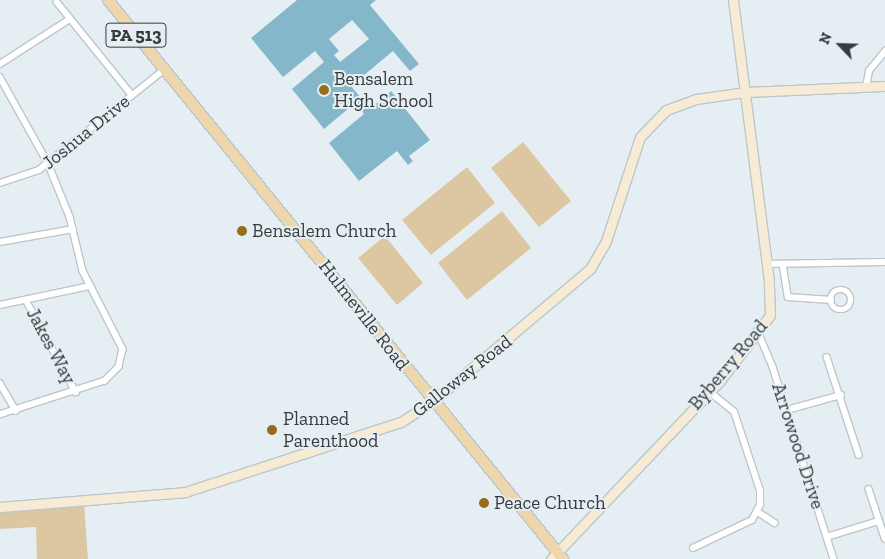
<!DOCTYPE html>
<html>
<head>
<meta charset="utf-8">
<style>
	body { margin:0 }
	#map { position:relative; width:885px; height:559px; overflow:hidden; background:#e5eff3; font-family:"Zilla Slab",serif }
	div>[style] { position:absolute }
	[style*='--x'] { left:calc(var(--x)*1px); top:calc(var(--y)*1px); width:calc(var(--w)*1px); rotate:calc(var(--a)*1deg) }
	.green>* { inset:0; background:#ddc6a2 }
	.building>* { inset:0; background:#85b7cb }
	.roads { filter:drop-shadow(1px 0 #bdc6ca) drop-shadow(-1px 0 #bdc6ca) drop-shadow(0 1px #bdc6ca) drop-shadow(0 -1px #bdc6ca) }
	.street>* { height:5.5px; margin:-2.75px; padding:0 2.75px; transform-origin:2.75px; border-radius:2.75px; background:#fff }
	.street>.ring { margin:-2.75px; padding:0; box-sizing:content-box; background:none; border:5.5px solid #fff; border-radius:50% }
	.secondary>* { height:9px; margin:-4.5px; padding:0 4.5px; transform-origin:4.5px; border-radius:4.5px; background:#f7ebd6 }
	.primary>* { height:10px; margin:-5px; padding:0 5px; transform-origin:5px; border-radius:5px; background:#efd7ad }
	.dots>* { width:14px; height:14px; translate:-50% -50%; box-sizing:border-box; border:2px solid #e5eff3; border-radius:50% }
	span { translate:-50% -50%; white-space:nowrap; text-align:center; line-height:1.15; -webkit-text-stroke:4px #e5eff3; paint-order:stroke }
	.shield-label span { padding:1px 4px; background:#e5eff3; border:1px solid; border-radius:4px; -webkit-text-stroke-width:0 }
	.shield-label { font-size:18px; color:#373b3d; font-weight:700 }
	.poi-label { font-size:19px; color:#373b3d }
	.left { translate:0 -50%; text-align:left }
	.street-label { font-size:19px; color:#373b3d }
	.north { position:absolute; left:815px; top:20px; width:50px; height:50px; -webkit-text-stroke:4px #e5eff3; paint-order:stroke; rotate:294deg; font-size:14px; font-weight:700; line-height:20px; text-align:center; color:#373b3d }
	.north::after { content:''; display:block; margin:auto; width:18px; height:22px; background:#373b3d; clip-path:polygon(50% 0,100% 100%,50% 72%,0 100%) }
</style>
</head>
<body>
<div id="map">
	<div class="green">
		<i style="clip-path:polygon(523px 142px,571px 201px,539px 227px,491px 168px)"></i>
		<i style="clip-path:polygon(467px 167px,495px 203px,431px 255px,402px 220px)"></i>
		<i style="clip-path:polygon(502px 211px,531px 248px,467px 300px,438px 263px)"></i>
		<i style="clip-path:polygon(385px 236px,423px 283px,397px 305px,358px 258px)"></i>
		<i style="clip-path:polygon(84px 503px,88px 559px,37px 559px,36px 527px,0 529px,0 507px)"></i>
	</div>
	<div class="building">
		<i style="clip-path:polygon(evenodd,297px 0,376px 0,370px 5px,419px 64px,410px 71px,393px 51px,351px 86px,370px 109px,391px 91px,430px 140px,409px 156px,413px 161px,408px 165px,397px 151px,359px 181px,329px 143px,364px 114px,355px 103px,324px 129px,292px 89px,324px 62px,315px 51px,283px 77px,251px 38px,297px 0,352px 20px,369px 39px,340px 62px,334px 55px,339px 51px,329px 39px,352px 20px)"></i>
	</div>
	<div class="roads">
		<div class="street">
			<i style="--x:57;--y:2;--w:119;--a:51.1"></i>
			<i style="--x:0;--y:64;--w:83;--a:-32.7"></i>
			<i style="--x:0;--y:77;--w:98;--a:60.8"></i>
			<i style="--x:48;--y:163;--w:58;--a:67.8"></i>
			<i style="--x:70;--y:217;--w:56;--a:76.5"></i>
			<i style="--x:83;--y:271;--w:88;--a:62.9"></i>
			<i style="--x:123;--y:349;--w:18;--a:103"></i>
			<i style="--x:119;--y:367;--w:20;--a:135"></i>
			<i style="--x:105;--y:381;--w:110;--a:162.1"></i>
			<i style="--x:866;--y:87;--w:16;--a:-79"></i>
			<i style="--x:869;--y:71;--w:26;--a:-51"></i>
			<i style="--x:0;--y:183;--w:41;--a:-18.4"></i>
			<i style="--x:39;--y:170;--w:161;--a:-38.7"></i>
			<i style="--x:0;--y:242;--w:74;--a:-10.1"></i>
			<i style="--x:766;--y:264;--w:119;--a:-1"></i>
			<i style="--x:783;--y:264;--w:33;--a:81"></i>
			<i style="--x:788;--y:297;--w:43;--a:4"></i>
			<i class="ring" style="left:831px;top:290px;width:14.5px;height:14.5px"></i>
			<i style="--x:26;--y:300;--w:105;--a:61.5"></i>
			<i style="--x:0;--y:305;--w:92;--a:-11.9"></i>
			<i style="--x:759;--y:334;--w:36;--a:67"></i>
			<i style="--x:773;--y:367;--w:201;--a:72.4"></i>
			<i style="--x:827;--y:357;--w:103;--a:71.9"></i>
			<i style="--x:0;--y:383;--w:32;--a:60"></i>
			<i style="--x:787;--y:410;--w:56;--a:-15.5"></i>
			<i style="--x:869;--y:489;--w:52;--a:71.9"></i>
			<i style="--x:758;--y:512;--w:20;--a:33"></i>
			<i style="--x:827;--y:537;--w:54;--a:-17.1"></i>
			<i style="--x:693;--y:548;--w:65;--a:-25.4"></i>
			<i style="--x:752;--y:520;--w:17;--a:-62"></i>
			<i style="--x:760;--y:505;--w:14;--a:-90"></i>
			<i style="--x:760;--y:491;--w:83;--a:-108.2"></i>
			<i style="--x:734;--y:412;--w:32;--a:-141"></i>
		</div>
		<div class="secondary">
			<i style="--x:0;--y:507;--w:186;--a:-4.6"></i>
			<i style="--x:185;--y:492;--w:227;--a:-18"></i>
			<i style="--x:401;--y:422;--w:38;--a:-33"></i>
			<i style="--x:433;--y:401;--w:205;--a:-40.1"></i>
			<i style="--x:590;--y:269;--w:32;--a:-60"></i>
			<i style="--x:606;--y:241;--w:109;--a:-71.9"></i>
			<i style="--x:640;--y:137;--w:37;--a:-46"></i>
			<i style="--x:666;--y:110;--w:32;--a:-20"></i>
			<i style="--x:696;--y:99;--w:49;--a:-8.1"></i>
			<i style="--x:745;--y:92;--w:140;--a:-2.5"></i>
			<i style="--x:551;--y:559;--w:244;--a:-46.5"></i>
			<i style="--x:719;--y:382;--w:84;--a:-52.7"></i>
			<i style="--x:770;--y:315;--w:34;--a:-92"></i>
			<i style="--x:769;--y:281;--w:283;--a:-97.3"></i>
		</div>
		<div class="primary">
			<i style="--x:108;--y:0;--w:721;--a:50.86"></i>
		</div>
	</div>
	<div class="dots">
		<i style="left:324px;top:90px;background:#966d18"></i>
		<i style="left:242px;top:231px;background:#966d18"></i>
		<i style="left:272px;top:430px;background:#966d18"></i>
		<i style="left:484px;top:503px;background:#966d18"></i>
	</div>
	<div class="shield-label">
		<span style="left:136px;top:35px">PA 513</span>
	</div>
	<div class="poi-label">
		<span class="left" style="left:334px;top:90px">Bensalem<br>High School</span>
		<span class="left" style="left:252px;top:231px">Bensalem Church</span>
		<span class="left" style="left:283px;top:430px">Planned<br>Parenthood</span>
		<span class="left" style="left:494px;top:503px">Peace Church</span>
	</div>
	<div class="street-label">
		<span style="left:86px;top:132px;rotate:-39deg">Joshua Drive</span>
		<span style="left:364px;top:315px;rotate:52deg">Hulmeville Road</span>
		<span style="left:51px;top:346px;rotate:62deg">Jakes Way</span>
		<span style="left:728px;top:365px;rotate:-50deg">Byberry Road</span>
		<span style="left:462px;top:376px;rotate:-38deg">Galloway Road</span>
		<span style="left:798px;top:446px;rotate:72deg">Arrowood Drive</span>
	</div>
	<div class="north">N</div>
</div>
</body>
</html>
